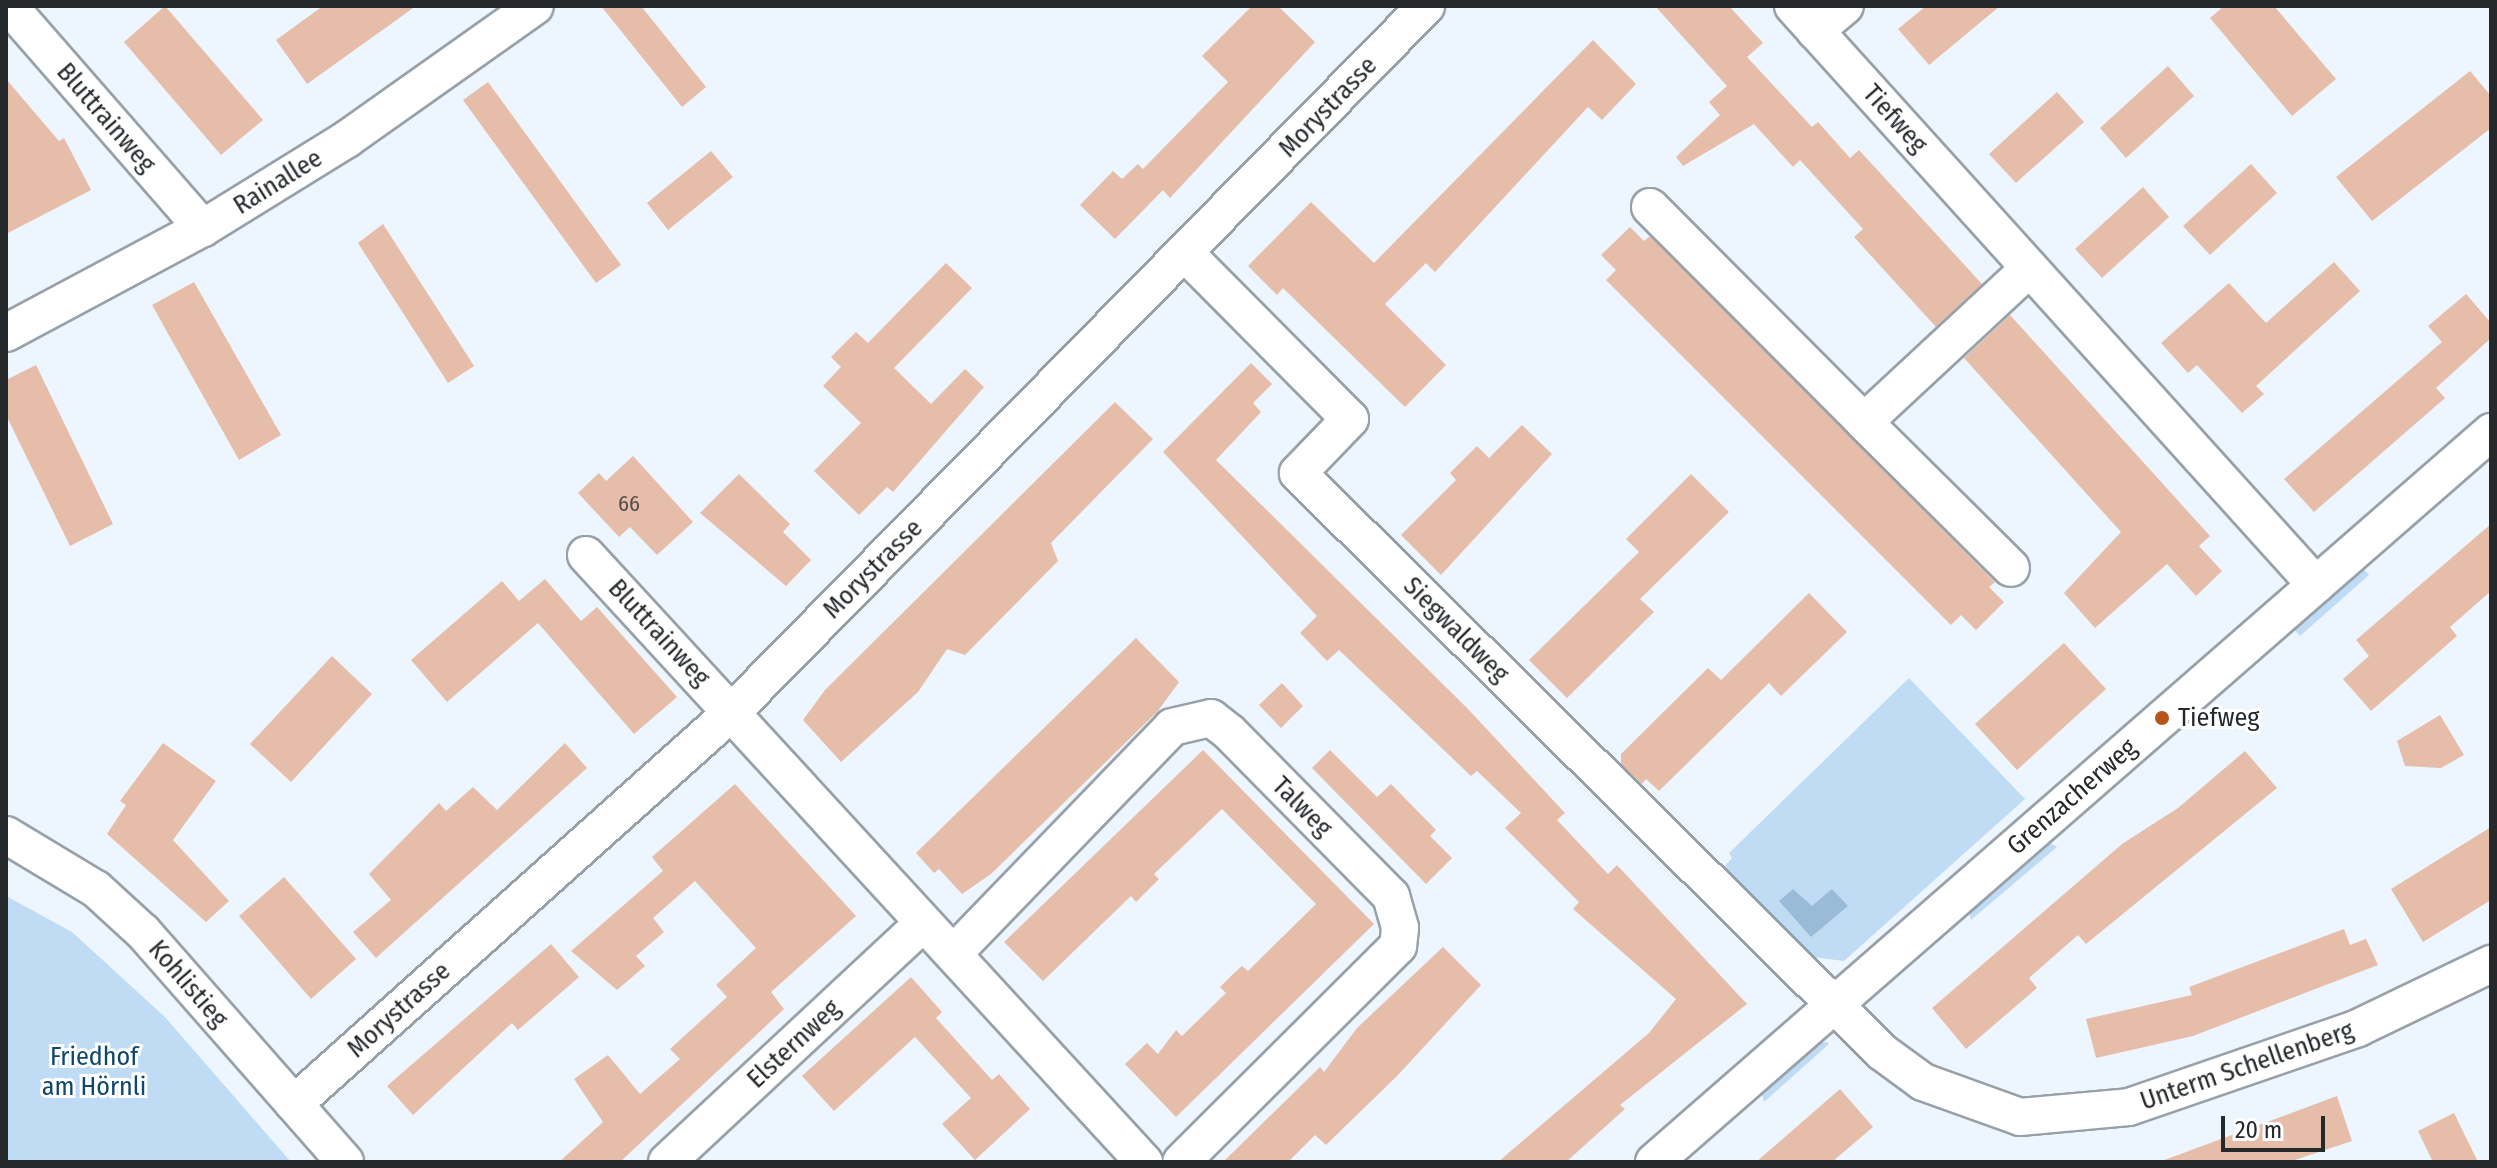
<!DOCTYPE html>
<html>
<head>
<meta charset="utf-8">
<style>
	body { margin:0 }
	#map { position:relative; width:2497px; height:1168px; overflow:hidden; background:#edf6ff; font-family:"Fira Sans Condensed",sans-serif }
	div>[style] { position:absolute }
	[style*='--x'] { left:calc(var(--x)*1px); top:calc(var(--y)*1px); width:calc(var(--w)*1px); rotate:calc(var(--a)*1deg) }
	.green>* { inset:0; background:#c0dcf4 }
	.water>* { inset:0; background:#9abbd7 }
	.building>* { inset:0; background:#e5bda9 }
	.roads { filter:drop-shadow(2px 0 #98a1a9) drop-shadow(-2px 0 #98a1a9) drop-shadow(0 2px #98a1a9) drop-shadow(0 -2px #98a1a9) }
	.minor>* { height:36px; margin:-18px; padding:0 18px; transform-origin:18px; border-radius:18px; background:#fff }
	.dots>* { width:22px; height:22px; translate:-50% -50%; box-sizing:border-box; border:4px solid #fff; border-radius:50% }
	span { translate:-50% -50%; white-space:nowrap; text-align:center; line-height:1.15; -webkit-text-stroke:6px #fff; paint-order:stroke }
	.number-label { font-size:22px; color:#554e4b }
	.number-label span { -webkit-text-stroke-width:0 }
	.street-label { font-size:26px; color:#25292c }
	.poi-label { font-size:26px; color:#25292c }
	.left { translate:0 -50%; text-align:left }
	.park-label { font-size:26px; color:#0f466c }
	.frame { position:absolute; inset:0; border:8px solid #25292c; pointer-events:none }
	.scale { position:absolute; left:2221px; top:1116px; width:104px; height:36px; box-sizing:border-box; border:4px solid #25292c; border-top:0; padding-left:10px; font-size:24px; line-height:28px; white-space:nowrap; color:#25292c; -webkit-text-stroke:6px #fff; paint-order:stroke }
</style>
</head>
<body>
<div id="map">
	<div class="green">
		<i style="clip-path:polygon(2362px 567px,2369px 575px,2300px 636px,2293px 628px)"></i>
		<i style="clip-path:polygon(1909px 678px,2025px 799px,1844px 961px,1796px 955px,1716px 876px,1732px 858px,1729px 853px)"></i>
		<i style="clip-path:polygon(2046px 841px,2057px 847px,1971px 920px,1968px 909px)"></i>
		<i style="clip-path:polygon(6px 896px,72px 932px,165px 1017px,291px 1162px,6px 1162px)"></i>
		<i style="clip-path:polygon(1827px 1042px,1829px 1044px,1764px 1102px,1761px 1091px,1813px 1044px)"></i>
	</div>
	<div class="water">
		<i style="clip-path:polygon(1793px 889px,1812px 906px,1832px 889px,1848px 906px,1811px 937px,1779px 901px)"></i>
	</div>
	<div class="building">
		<i style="clip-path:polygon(165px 6px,263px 120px,221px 155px,124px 42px)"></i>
		<i style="clip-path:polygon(323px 6px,416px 6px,307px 84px,276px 40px)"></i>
		<i style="clip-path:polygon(601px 6px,641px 6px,706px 87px,682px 107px)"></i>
		<i style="clip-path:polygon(1252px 6px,1278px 6px,1315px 42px,1170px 198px,1163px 190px,1115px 239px,1080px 205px,1113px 171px,1122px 179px,1138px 164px,1143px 169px,1228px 82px,1202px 56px)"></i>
		<i style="clip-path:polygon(1655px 6px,1729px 6px,1763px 43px,1747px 57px,1812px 127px,1818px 122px,1850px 158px,1859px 150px,1982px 284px,1936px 327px,1854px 237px,1863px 229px,1800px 160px,1793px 167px,1754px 124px,1683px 166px,1676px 157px,1720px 115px,1709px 102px,1727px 86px)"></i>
		<i style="clip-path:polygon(1926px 6px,2000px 6px,1929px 65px,1898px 29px)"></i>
		<i style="clip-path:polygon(2224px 6px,2274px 6px,2336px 79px,2292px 116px,2210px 18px)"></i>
		<i style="clip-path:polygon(1593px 40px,1636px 84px,1602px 120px,1588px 107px,1435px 272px,1426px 263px,1385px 304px,1446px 365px,1405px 407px,1283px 288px,1277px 295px,1248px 266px,1311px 202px,1374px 263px)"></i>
		<i style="clip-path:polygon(2168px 66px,2194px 96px,2126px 158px,2100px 128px)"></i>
		<i style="clip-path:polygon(2470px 71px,2491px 96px,2491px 128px,2372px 221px,2336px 177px)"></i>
		<i style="clip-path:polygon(6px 79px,59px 141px,64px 138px,91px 190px,6px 234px)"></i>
		<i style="clip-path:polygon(488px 82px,621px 265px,596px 283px,463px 100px)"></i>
		<i style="clip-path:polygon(2057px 92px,2084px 122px,2016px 183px,1989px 154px)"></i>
		<i style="clip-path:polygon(711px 151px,733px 177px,668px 230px,647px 203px)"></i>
		<i style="clip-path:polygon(2251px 164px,2277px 193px,2210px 255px,2183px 226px)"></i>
		<i style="clip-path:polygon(2143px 187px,2169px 217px,2102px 278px,2075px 249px)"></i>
		<i style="clip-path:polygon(383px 224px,474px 366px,448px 383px,358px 243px)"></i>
		<i style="clip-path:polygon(1630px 227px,1644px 241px,1650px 236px,1995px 582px,1989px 587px,2004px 602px,1976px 630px,1961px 615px,1951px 625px,1606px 280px,1616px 270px,1601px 255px)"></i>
		<i style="clip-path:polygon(2334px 262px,2360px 291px,2256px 386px,2264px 394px,2242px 413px,2197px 365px,2188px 373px,2161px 343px,2229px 283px,2266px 323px)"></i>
		<i style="clip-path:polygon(946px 263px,972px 288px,894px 368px,931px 404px,965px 369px,984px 387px,893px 492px,887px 487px,859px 515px,814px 471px,861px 423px,823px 386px,841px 367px,831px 357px,856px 332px,868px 343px)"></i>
		<i style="clip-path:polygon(194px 282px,281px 435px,239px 460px,152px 305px)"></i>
		<i style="clip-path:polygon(2466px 294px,2491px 323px,2491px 338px,2436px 388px,2445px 398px,2314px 512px,2284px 479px,2442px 342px,2428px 326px)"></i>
		<i style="clip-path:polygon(2010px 315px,2210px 536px,2199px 546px,2222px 571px,2196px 596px,2167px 564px,2095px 628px,2064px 593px,2121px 532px,1964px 358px)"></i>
		<i style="clip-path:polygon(1251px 363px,1272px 384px,1253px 403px,1261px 412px,1216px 460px,1467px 708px,1565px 813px,1557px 820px,1608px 874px,1617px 865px,1747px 1004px,1620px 1105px,1625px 1109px,1566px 1162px,1498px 1162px,1649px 1033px,1676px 999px,1573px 909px,1579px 902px,1505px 828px,1521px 813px,1477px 771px,1471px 776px,1339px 650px,1327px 661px,1300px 633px,1317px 616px,1163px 452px)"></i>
		<i style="clip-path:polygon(36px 365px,113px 524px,70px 546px,6px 415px,6px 380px)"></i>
		<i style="clip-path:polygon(1115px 402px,1153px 439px,1051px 543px,1058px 561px,965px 655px,947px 649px,918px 692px,841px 762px,803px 720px,825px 690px)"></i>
		<i style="clip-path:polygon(1522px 425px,1552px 454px,1441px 575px,1401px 535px,1456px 480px,1450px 473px,1477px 446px,1489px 458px)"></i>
		<i style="clip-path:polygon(633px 456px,693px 522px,657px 555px,630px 527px,619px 537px,578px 493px,599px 473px,606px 481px)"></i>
		<i style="clip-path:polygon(739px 474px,790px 524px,783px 532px,811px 560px,786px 586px,700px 513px)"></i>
		<i style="clip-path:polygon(1691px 474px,1729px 512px,1640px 599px,1654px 612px,1567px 698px,1529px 660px,1639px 552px,1626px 539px)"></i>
		<i style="clip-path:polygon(2491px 524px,2491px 591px,2450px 627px,2457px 636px,2371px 711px,2343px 679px,2369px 656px,2356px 640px)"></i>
		<i style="clip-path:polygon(545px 579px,581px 621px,597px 607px,677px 697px,634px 734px,538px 623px,447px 702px,411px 660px,502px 581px,519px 601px)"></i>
		<i style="clip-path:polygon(1809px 593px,1847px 632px,1781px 696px,1769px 683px,1659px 791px,1646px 779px,1642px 784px,1621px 764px,1621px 754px,1708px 668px,1721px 680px)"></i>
		<i style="clip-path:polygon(1136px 638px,1179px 682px,1158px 711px,991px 874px,962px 894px,939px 869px,934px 873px,916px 853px)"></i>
		<i style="clip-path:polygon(2064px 643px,2106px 689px,2017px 770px,1975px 724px)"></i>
		<i style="clip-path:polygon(332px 656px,372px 694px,291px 782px,250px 744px)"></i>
		<i style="clip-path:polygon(1282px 683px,1303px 706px,1281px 728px,1259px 705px)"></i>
		<i style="clip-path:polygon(2440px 715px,2464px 755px,2441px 768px,2405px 766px,2397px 741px)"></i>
		<i style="clip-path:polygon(163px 743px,216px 781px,173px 840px,229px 901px,206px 922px,107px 834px,126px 805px,120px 801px)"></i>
		<i style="clip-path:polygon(565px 743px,587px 768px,376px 958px,353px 932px,391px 900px,369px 874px,439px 803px,446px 811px,473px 787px,497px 810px)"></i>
		<i style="clip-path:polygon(1203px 750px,1374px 924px,1176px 1117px,1125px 1064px,1147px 1043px,1158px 1054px,1176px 1030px,1182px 1036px,1226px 993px,1220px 987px,1231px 976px,1242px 966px,1248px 971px,1316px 904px,1222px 809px,1154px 874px,1159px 879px,1136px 902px,1131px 896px,1043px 981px,1004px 942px)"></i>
		<i style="clip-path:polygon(1330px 750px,1377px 797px,1391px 784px,1436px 830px,1430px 836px,1452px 858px,1426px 884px,1312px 768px)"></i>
		<i style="clip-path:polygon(2245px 751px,2277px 788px,2086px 944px,2078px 935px,2029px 978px,2037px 988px,1966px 1049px,1932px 1008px,2122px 844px,2178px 808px)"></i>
		<i style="clip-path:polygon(735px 784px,856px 916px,771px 992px,784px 1009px,620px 1162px,559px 1162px,603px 1122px,574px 1079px,608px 1055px,640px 1094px,680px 1059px,670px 1049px,727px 997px,716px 985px,756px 948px,695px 881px,653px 918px,664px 932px,636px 956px,645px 966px,617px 990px,571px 951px,663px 871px,652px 857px)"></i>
		<i style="clip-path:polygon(2491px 827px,2491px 900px,2423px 942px,2391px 889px)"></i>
		<i style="clip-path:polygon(284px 877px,356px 959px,311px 999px,239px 916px)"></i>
		<i style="clip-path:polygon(2344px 929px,2350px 945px,2366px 939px,2378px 965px,2193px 1036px,2096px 1058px,2086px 1019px,2192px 995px,2189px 987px)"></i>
		<i style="clip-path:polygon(551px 944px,579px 977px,518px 1030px,512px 1023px,413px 1115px,387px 1086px)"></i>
		<i style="clip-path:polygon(1443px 947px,1481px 985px,1398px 1075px,1326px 1145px,1315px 1135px,1288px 1162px,1223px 1162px,1320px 1067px,1324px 1072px,1357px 1028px)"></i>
		<i style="clip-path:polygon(911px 977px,942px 1012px,936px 1018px,992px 1080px,999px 1074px,1030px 1109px,975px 1160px,942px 1124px,971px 1098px,915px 1037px,834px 1111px,802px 1076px)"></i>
		<i style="clip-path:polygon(1840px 1089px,1873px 1127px,1832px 1162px,1756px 1162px)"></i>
		<i style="clip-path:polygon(2337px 1096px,2352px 1141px,2289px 1162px,2159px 1162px)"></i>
		<i style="clip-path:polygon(2454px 1113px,2478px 1162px,2433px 1162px,2418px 1131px)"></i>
	</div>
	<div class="roads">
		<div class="minor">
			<i style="--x:9;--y:6;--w:295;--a:48.9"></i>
			<i style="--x:1793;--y:6;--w:780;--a:47.91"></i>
			<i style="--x:1815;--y:31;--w:39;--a:-40"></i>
			<i style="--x:1650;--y:207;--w:303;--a:45.1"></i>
			<i style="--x:1864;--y:422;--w:226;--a:-42.9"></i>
			<i style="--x:1185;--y:253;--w:234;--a:45.2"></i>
			<i style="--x:1350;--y:419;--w:75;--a:133.9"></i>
			<i style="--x:1298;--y:473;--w:822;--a:44.75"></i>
			<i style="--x:1882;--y:1052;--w:51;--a:36.2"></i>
			<i style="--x:1923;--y:1082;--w:103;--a:19.8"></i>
			<i style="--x:2020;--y:1117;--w:109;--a:-5.2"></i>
			<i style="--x:2129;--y:1107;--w:242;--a:-19"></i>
			<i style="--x:2358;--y:1028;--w:148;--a:-25.7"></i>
			<i style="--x:6;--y:333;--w:223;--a:-28.1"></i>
			<i style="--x:203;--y:228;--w:169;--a:-31.7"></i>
			<i style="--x:347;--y:139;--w:230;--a:-35.3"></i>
			<i style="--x:1864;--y:422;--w:207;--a:44.8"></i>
			<i style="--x:586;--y:555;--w:825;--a:47.41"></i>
			<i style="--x:6;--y:835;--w:105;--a:31"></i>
			<i style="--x:96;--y:889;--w:64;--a:42.5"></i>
			<i style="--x:143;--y:932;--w:306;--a:48.7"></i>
			<i style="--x:953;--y:954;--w:315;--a:-46"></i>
			<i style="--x:1172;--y:727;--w:40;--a:-13"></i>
			<i style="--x:1211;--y:718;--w:23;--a:38"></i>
			<i style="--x:1229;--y:732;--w:231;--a:45.4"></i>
			<i style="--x:1391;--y:896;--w:33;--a:74"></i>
			<i style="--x:1400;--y:928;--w:18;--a:96"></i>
			<i style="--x:1398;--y:946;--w:306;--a:135.1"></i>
			<i style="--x:294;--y:1104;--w:588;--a:-41.83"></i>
			<i style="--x:732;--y:712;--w:990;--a:-45.49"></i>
			<i style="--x:667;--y:1162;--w:347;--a:-43"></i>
			<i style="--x:1654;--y:1162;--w:1111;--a:-41.09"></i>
		</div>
	</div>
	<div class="dots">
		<i style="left:2162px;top:718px;background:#b65419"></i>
	</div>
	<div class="number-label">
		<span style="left:629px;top:504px">66</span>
	</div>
	<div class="street-label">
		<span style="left:1328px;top:107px;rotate:-46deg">Morystrasse</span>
		<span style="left:106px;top:118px;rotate:49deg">Bluttrainweg</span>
		<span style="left:1895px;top:119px;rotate:48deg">Tiefweg</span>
		<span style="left:278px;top:182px;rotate:-32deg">Rainallee</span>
		<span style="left:873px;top:569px;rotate:-45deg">Morystrasse</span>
		<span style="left:1456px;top:630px;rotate:45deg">Siegwaldweg</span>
		<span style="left:659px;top:633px;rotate:47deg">Bluttrainweg</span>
		<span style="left:2072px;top:797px;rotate:-41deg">Grenzacherweg</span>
		<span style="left:1302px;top:807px;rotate:45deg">Talweg</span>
		<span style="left:188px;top:984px;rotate:49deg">Kohlistieg</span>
		<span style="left:399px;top:1010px;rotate:-42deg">Morystrasse</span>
		<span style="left:794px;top:1044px;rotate:-43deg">Elsternweg</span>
		<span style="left:2247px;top:1066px;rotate:-19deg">Unterm Schellenberg</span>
	</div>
	<div class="poi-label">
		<span class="left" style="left:2178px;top:718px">Tiefweg</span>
	</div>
	<div class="park-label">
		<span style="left:94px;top:1072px">Friedhof<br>am Hörnli</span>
	</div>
	<div class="frame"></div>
	<div class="scale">20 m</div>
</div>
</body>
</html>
